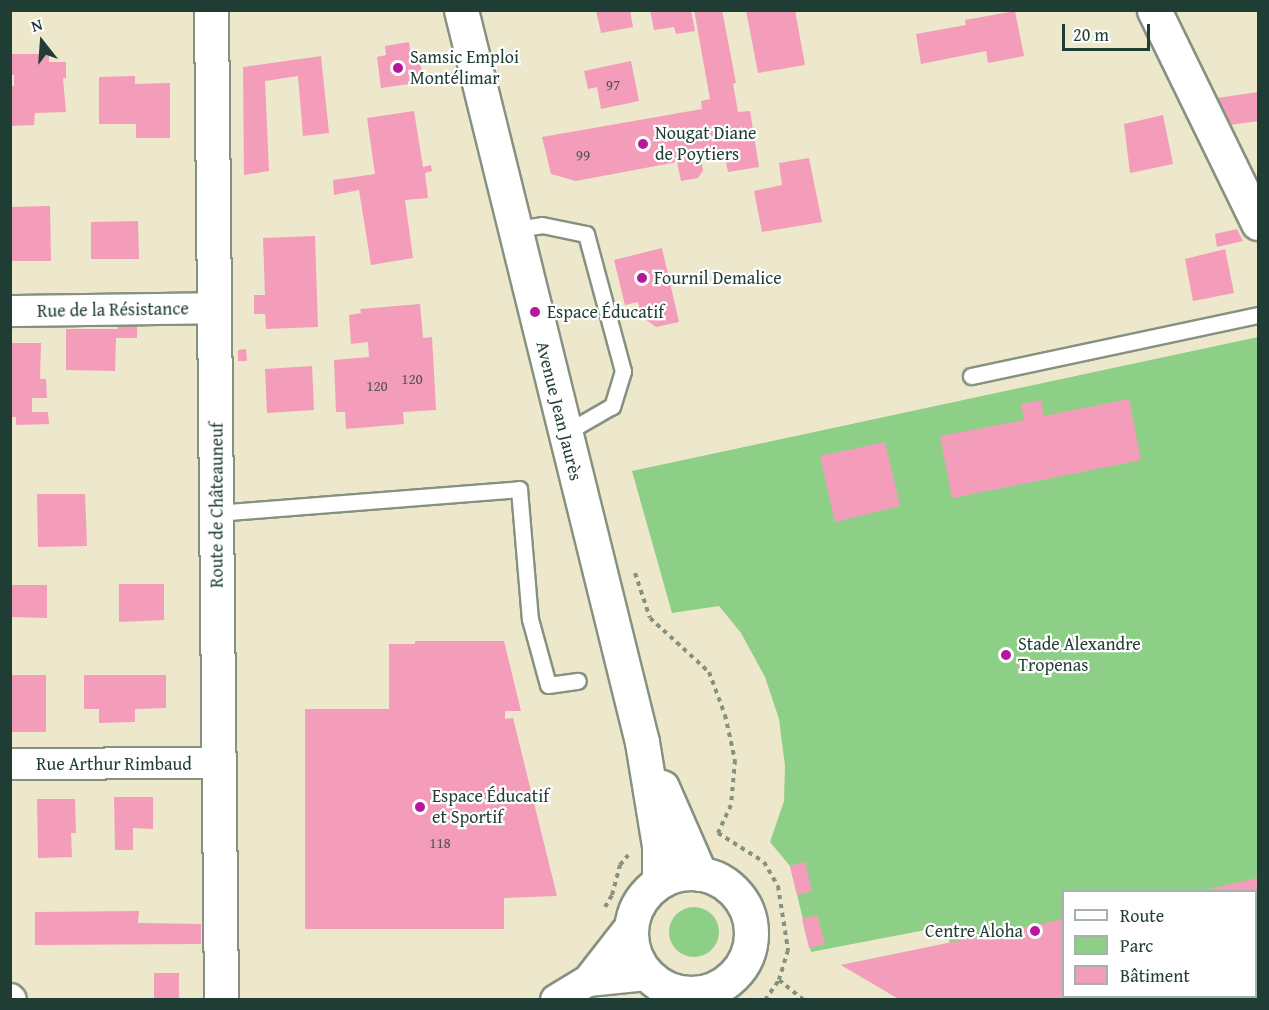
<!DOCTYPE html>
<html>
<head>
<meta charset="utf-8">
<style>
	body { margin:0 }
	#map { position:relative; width:1269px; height:1010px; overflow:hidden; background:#ede7cb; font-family:"Gentium Book Plus",serif }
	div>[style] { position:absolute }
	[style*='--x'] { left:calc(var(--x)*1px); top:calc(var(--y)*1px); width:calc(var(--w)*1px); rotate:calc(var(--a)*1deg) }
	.green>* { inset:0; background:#8ecf87 }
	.round { border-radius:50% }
	.building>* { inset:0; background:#f49dba }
	.path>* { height:4px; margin-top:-2px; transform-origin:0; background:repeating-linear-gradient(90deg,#869280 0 4.5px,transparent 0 9px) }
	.roads { filter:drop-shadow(2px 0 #869280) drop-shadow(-2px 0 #869280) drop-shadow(0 2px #869280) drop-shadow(0 -2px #869280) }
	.lane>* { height:15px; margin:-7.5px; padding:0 7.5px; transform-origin:7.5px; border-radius:7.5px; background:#fff }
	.street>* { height:30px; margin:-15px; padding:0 15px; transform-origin:15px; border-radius:15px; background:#fff }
	.secondary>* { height:33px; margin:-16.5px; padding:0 16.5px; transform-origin:16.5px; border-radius:16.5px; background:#fff }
	.secondary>.ring { margin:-16.5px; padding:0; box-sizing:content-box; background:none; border:33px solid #fff; border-radius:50% }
	.dots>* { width:16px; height:16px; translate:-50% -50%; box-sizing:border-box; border:3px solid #fff; border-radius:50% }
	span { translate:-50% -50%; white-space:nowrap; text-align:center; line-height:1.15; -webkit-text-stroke:4.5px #fff; paint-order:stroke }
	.number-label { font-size:15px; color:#545556 }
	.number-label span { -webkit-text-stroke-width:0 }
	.poi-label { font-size:18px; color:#1f3d34 }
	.left { translate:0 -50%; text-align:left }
	.right { translate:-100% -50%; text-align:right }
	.street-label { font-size:18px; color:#1f3d34 }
	.frame { position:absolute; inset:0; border:12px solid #1f3d34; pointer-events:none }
	.legend { position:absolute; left:1062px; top:890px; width:195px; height:108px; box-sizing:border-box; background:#fff; border:2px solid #a5b1ae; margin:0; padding:8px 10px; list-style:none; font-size:18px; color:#1f3d34 }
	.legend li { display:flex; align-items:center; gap:12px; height:30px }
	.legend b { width:30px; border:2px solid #a5b1ae }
	.north { position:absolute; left:12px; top:12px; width:60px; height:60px; -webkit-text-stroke:4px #fff; paint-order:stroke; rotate:343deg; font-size:16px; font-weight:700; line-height:24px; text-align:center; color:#1f3d34 }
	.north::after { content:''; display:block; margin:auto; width:21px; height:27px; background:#1f3d34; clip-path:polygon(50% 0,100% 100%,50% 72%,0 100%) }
	.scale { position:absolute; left:1062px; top:24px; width:88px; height:27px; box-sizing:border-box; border:3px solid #1f3d34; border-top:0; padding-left:8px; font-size:18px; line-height:21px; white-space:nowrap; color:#1f3d34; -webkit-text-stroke:4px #fff; paint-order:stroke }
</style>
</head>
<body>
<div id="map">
	<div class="green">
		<i style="clip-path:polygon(evenodd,1258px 337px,1258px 999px,899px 999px,841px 965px,950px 943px,946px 926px,811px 952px,790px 866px,770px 842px,784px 801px,785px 766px,779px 719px,765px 677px,741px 633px,719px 606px,672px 613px,632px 471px,1258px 337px,1064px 892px,1256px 892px,1256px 996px,1064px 996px,1064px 892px)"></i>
		<i class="round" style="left:669px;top:907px;width:50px;height:50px"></i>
	</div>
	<div class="building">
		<i style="clip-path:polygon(596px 10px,630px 10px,633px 27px,601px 33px)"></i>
		<i style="clip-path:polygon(650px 10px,691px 10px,695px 31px,676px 34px,674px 27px,654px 30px)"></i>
		<i style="clip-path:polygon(694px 10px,722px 10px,736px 83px,733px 84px,738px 112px,750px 111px,759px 167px,728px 172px,724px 153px,701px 158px,703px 170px,698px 178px,681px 181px,677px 162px,576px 181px,551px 174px,542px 137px,702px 109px,701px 101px,710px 99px)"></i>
		<i style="clip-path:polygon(746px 10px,795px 10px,805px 65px,758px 73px)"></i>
		<i style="clip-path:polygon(1015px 11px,1024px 56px,988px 63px,986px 51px,921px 64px,916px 34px,966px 25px,965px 20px)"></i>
		<i style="clip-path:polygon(409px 42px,410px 51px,419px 50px,423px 82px,381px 88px,377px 57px,386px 55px,385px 46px)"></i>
		<i style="clip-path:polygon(10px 54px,49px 54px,49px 62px,66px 62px,66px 78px,63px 78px,66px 112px,35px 113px,34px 125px,10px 126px,10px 86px,14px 86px,14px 75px,10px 75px)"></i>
		<i style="clip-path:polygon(321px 56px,329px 133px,303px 136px,298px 76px,265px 81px,269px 171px,244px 175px,243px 67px)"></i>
		<i style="clip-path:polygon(631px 61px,639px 101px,601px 109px,597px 87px,588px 89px,584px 71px)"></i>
		<i style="clip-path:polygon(135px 76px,135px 84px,170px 83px,170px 138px,136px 138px,136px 124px,99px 124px,99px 77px)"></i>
		<i style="clip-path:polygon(1258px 92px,1258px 121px,1230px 125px,1217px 98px)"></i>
		<i style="clip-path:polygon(414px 111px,423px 167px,431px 165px,432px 171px,425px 173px,428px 198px,405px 200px,413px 258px,371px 265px,359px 190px,334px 195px,333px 180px,375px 174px,367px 118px)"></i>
		<i style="clip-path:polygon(1163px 115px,1173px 164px,1130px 173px,1124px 124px)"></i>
		<i style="clip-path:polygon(809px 158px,822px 222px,762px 232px,754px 191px,782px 185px,779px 163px)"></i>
		<i style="clip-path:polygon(50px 206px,51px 261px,10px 261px,10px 207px)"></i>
		<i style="clip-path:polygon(138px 221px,139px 259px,91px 259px,91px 222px)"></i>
		<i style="clip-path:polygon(1237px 229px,1243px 241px,1217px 247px,1215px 234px)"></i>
		<i style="clip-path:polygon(315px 236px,318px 327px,266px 329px,265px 314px,254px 314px,254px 295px,265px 295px,263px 238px)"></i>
		<i style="clip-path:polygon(662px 248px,679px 322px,656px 327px,641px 316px,638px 302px,625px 305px,614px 260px)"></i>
		<i style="clip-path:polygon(1225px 249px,1234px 293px,1193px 301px,1185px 259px)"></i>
		<i style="clip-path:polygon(420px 304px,423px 338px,432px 337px,436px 410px,403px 412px,404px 424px,346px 429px,345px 412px,336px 412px,334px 360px,369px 357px,368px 342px,351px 344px,349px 315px,361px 313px,360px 309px)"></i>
		<i style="clip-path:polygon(137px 322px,137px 338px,116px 338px,115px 371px,66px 370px,66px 329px,118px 329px,118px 323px)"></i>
		<i style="clip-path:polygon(10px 343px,41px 343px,40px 379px,46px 379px,47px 398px,32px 398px,32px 412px,48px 412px,49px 424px,16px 425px,16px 417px,10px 417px)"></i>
		<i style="clip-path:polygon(246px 349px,247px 361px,238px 361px,238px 350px)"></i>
		<i style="clip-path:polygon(312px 366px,314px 410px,267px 413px,265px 369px)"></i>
		<i style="clip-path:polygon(1129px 399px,1141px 460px,952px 498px,940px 436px,1024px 420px,1021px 404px,1041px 400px,1044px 416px)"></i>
		<i style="clip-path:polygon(885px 442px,900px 506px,835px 522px,820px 456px)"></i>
		<i style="clip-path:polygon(37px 494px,85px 494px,87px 546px,38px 547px)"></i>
		<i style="clip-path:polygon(119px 584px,164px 584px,164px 620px,119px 622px)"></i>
		<i style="clip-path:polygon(10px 585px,47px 585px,47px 618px,10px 617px)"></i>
		<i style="clip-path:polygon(415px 641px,504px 641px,521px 711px,505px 711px,505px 719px,513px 718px,557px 896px,504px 898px,504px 929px,305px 929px,305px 709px,389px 709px,389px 644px,415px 644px)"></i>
		<i style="clip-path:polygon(10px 675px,46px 675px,46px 732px,10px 732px)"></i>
		<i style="clip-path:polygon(84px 675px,166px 675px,166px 708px,135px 709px,135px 722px,99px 723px,99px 709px,84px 709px)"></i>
		<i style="clip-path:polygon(114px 797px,153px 797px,153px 829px,133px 828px,133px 850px,115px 850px)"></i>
		<i style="clip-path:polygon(37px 799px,75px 799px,76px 833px,71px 833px,72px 857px,38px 858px)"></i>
		<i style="clip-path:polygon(805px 862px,812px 891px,797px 895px,790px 866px)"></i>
		<i style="clip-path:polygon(1258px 878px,1258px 927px,1256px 927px,1256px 891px,1200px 891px)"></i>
		<i style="clip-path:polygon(139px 911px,138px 923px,201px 924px,201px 944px,35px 945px,35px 912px)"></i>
		<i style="clip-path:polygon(817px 915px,825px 944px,809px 948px,802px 919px)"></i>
		<i style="clip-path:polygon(1064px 919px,1064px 996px,1160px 996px,1162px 999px,912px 999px,913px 997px,899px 999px,841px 965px)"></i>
		<i style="clip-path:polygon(154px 973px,179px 973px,179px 999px,154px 999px)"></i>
	</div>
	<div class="path">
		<i style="--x:635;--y:573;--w:47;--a:71.6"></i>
		<i style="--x:650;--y:618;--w:80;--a:42.5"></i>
		<i style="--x:709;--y:672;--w:46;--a:69.6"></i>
		<i style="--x:725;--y:715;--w:46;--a:77.5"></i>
		<i style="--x:735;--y:760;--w:45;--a:95.1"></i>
		<i style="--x:731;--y:805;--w:31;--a:115"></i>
		<i style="--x:718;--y:833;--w:54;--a:32.2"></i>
		<i style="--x:764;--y:862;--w:28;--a:60"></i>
		<i style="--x:778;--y:886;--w:65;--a:81.1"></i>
		<i style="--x:788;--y:950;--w:31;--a:107"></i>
		<i style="--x:779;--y:980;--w:32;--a:39"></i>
		<i style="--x:605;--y:907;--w:14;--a:-60"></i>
		<i style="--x:612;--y:895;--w:31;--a:-75"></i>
		<i style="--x:620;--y:865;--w:13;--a:-51"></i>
		<i style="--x:765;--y:1000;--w:24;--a:-55"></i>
	</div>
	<div class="roads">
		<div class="lane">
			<i style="--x:515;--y:229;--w:27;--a:-8"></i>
			<i style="--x:542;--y:225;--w:45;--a:11.6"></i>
			<i style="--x:586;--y:234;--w:142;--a:74.9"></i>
			<i style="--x:623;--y:371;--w:37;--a:107"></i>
			<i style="--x:612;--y:406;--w:54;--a:150.1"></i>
			<i style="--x:971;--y:376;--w:293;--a:-12"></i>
			<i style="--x:217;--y:513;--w:303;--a:-4.5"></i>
			<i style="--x:519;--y:489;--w:130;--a:85.2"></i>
			<i style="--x:530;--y:619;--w:68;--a:74.7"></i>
			<i style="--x:548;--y:685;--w:30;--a:-8"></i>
			<i style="--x:656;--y:1000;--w:16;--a:-75"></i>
		</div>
		<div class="street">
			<i style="--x:10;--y:311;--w:205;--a:-0.8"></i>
			<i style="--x:10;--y:764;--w:208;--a:-0.3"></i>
			<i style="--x:588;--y:981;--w:59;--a:-5.8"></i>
			<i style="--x:10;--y:999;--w:1;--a:45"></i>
			<i style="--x:556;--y:1000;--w:37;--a:-31"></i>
			<i style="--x:588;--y:981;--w:70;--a:-52"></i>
		</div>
		<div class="secondary">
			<i style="--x:211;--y:10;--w:990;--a:89.42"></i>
			<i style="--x:461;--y:10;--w:754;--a:76.11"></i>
			<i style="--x:642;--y:742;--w:105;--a:80.7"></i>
			<i style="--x:659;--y:846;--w:36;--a:90"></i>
			<i style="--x:1154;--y:10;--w:237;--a:64"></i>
			<i style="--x:662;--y:787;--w:95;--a:66.4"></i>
			<i class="ring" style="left:631px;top:873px;width:87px;height:87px"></i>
		</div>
	</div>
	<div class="dots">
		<i style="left:398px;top:68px;background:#b5179e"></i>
		<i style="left:643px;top:144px;background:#b5179e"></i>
		<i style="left:642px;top:278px;background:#b5179e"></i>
		<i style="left:535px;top:312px;background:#b5179e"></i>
		<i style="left:1006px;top:655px;background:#b5179e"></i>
		<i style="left:420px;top:807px;background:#b5179e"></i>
		<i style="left:1035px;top:931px;background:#b5179e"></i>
	</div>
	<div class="number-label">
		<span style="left:613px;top:85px">97</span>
		<span style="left:583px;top:155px">99</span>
		<span style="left:412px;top:379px">120</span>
		<span style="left:377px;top:386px">120</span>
		<span style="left:440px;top:843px">118</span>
	</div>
	<div class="poi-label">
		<span class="left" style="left:410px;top:68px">Samsic Emploi<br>Montélimar</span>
		<span class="left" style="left:655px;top:144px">Nougat Diane<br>de Poytiers</span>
		<span class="left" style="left:654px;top:278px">Fournil Demalice</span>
		<span class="left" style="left:547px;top:312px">Espace Éducatif</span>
		<span class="left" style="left:1018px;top:655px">Stade Alexandre<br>Tropenas</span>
		<span class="left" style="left:432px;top:807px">Espace Éducatif<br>et Sportif</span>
		<span class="right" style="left:1023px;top:931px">Centre Aloha</span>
	</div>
	<div class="street-label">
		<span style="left:113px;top:310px;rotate:-1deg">Rue de la Résistance</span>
		<span style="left:559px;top:411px;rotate:76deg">Avenue Jean Jaurès</span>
		<span style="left:217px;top:505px;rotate:-90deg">Route de Châteauneuf</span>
		<span style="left:114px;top:764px">Rue Arthur Rimbaud</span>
	</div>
	<div class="frame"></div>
	<ul class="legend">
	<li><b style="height:8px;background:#fff"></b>Route</li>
	<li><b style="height:16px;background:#8ecf87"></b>Parc</li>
	<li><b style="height:16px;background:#f49dba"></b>Bâtiment</li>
	</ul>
	<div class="north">N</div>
	<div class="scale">20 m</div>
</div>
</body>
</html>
